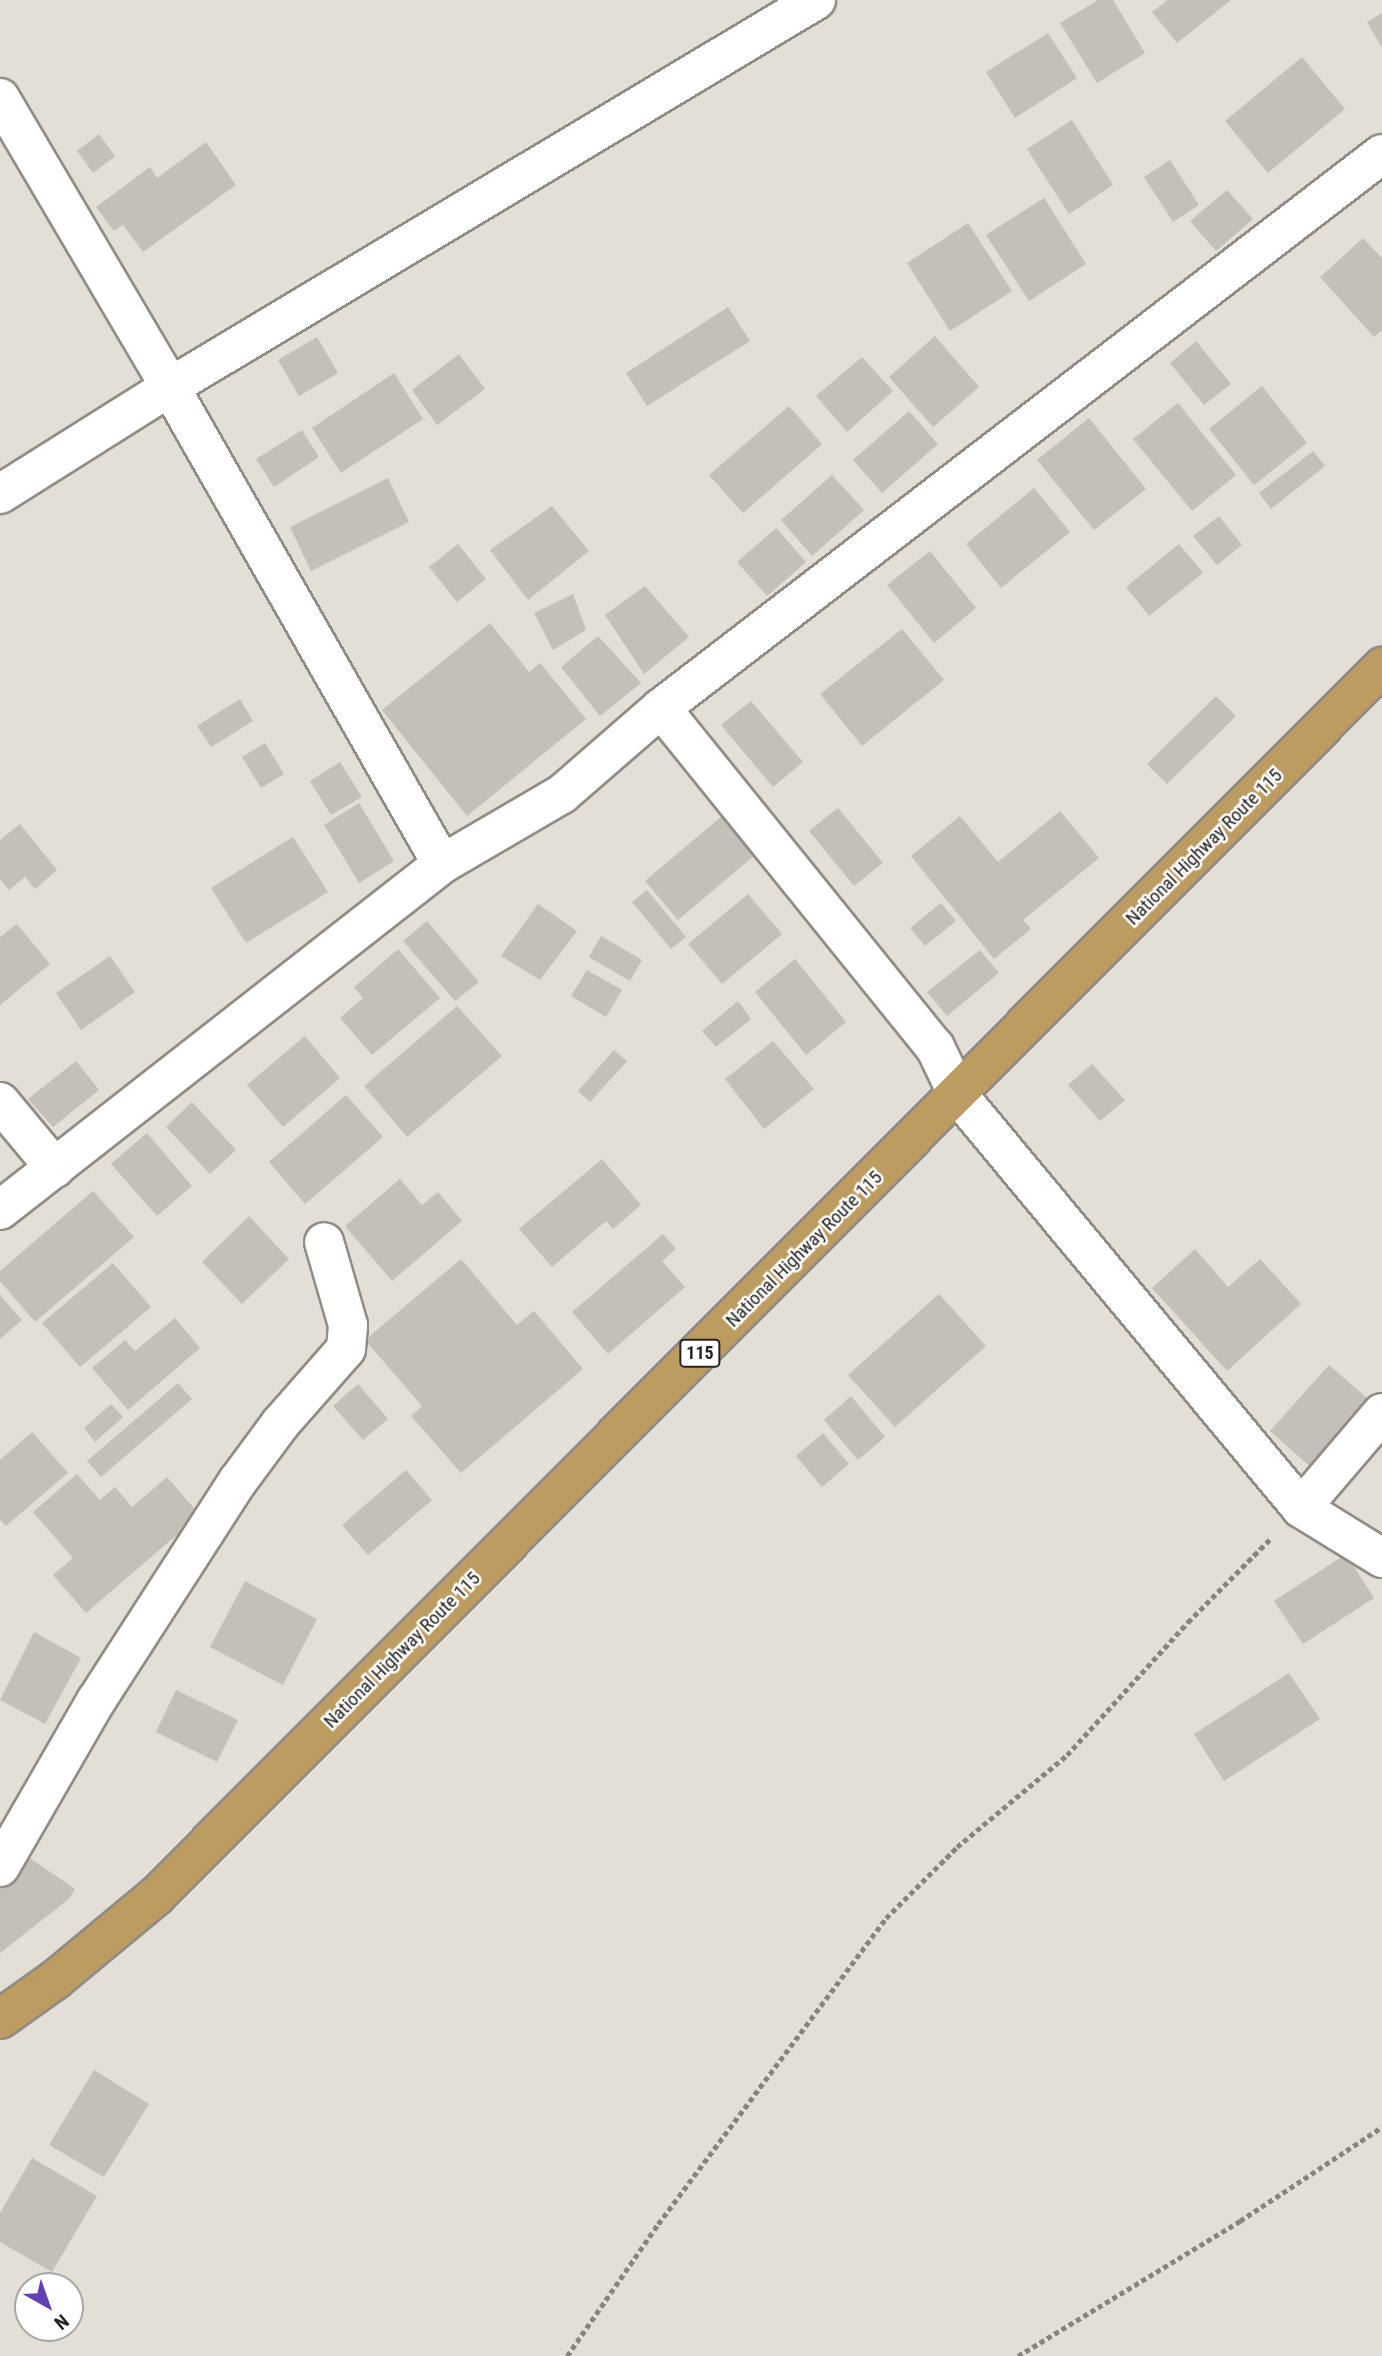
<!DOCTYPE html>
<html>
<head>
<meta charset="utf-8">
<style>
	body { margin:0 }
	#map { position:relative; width:1382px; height:2356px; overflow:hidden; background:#e3ded6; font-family:"Roboto Condensed",sans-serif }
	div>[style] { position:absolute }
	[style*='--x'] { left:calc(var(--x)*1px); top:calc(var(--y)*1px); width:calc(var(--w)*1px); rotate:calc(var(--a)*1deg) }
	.building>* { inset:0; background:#c4bfb8 }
	.path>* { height:4.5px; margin-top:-2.25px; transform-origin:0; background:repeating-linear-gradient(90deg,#87847e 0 5px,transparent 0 8.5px) }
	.roads { filter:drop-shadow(2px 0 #918c85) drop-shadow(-2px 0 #918c85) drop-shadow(0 2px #918c85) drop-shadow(0 -2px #918c85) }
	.minor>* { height:38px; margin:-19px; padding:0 19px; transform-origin:19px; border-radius:19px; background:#fff }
	.trunk>* { height:38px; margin:-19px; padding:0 19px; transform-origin:19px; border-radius:19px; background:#bc9c60 }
	span { translate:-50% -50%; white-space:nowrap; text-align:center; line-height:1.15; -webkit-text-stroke:5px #fff; paint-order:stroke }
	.shield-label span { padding:2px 5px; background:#fff; border:2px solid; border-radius:5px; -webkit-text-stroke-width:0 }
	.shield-label { font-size:18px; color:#262421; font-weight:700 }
	.street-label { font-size:19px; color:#262421 }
	.north { position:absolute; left:14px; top:2272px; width:70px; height:70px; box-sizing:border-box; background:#fff; border:2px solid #a8a7a6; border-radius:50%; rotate:140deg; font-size:19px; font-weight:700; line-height:28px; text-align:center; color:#262421 }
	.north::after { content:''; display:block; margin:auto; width:24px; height:32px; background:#6140b8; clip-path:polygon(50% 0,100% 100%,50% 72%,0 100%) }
</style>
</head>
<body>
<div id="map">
	<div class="building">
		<i style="clip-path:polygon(1098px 0,1113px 0,1145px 53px,1097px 83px,1060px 23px)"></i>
		<i style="clip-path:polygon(1168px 0,1231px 0,1177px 43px,1152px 12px)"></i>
		<i style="clip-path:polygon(1382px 13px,1382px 48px,1367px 22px)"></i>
		<i style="clip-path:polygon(1048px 33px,1077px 78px,1015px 118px,986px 72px)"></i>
		<i style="clip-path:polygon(1302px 57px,1345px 109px,1268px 173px,1225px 121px)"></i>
		<i style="clip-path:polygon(1072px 120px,1113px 185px,1069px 214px,1027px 149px)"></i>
		<i style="clip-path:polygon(99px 134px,115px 156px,93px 173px,77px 151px)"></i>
		<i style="clip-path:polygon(206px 142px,236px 185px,143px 252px,123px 225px,114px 231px,96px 207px,150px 167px,157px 178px)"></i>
		<i style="clip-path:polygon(1170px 160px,1199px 205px,1173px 222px,1144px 177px)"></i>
		<i style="clip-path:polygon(1227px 190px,1253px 219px,1216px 251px,1190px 221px)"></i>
		<i style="clip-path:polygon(1044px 198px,1086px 264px,1029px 301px,986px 235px)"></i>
		<i style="clip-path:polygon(968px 223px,1012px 291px,950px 331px,907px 263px)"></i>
		<i style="clip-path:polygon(1363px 238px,1382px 258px,1382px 330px,1374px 337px,1320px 277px)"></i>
		<i style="clip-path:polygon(728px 307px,750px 341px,647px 406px,626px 373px)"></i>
		<i style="clip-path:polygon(935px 336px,979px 387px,933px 427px,889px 377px)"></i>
		<i style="clip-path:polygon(317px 337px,338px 373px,299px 396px,278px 360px)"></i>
		<i style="clip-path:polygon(1196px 341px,1231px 384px,1204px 405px,1170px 363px)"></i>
		<i style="clip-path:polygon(459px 354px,485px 389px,437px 425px,412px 390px)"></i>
		<i style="clip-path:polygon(862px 357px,893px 391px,847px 432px,816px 396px)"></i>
		<i style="clip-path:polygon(394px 373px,423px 419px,341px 473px,312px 428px)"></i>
		<i style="clip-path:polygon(1262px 386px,1307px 443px,1254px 485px,1209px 429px)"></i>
		<i style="clip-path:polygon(1178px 403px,1236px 475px,1192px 511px,1133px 439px)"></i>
		<i style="clip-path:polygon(789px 406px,822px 444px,743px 513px,709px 475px)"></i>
		<i style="clip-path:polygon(909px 411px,938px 444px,882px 493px,853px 460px)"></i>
		<i style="clip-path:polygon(1089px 418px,1146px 489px,1094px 530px,1037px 460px)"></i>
		<i style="clip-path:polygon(302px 430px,319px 457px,274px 487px,256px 459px)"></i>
		<i style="clip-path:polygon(1313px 451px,1325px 466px,1271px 509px,1259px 493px)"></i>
		<i style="clip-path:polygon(832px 475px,864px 510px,812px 556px,781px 520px)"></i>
		<i style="clip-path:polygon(388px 478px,409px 522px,311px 571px,290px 527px)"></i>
		<i style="clip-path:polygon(1034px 488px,1070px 532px,1001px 588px,966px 544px)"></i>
		<i style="clip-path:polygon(552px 506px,589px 551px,528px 600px,490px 550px)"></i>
		<i style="clip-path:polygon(1219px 516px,1242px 545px,1217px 565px,1193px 536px)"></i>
		<i style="clip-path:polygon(776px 528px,806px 562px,767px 596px,737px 562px)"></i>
		<i style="clip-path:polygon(458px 544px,486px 579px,457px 602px,429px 567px)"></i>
		<i style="clip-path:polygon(1179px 544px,1203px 573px,1149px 616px,1126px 587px)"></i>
		<i style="clip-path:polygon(930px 551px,976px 608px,934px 643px,887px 585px)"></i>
		<i style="clip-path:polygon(645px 586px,689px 637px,644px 674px,605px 615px)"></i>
		<i style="clip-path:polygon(573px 594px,586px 630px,553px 650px,534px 613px)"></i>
		<i style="clip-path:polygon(490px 623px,529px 672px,540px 663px,586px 719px,467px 816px,382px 710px)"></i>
		<i style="clip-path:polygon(902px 629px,944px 680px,862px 746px,820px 694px)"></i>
		<i style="clip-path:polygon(598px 636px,641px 683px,600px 716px,561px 667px)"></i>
		<i style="clip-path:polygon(1216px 696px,1236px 716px,1167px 784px,1147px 764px)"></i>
		<i style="clip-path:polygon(240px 699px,253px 721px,211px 747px,197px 726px)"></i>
		<i style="clip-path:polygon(751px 701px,803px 762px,773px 787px,721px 725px)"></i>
		<i style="clip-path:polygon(265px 743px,284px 774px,261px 788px,242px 757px)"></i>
		<i style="clip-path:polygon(340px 762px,362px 797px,331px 815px,310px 781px)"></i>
		<i style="clip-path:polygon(359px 803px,394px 861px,359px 883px,324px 825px)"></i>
		<i style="clip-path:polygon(838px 808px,883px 863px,854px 886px,809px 831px)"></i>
		<i style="clip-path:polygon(729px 810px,762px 849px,678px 920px,645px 881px)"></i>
		<i style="clip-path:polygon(1060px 811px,1099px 858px,1023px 920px,1031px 929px,994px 959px,911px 856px,960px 816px,998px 862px)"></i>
		<i style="clip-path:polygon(20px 824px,57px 870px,35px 889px,25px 877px,9px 890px,0 879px,0 840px)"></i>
		<i style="clip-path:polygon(293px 837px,328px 892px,246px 943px,211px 888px)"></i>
		<i style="clip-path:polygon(647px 890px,686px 937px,671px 949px,632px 902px)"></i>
		<i style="clip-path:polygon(748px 894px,782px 934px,722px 984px,688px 944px)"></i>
		<i style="clip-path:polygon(941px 903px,956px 921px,925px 946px,910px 928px)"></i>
		<i style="clip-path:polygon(538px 904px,577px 931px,540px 980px,501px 956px)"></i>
		<i style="clip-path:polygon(427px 921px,479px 982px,455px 1001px,403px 941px)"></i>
		<i style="clip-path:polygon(17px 924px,50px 964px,0 1005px,0 937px)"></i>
		<i style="clip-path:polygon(601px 936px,642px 960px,630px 981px,589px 957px)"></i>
		<i style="clip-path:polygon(398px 949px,440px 998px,372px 1055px,340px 1018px,363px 998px,354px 987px)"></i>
		<i style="clip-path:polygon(980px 950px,999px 973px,947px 1016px,927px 992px)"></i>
		<i style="clip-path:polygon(110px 956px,135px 992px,81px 1030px,56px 993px)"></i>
		<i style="clip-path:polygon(795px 959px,846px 1022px,806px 1055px,755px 992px)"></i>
		<i style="clip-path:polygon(587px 970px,622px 990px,606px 1017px,571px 996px)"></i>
		<i style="clip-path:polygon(738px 1001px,751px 1019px,716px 1047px,702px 1031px)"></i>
		<i style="clip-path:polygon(457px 1006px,502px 1056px,407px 1137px,364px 1086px)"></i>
		<i style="clip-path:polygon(305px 1036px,340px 1078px,283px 1127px,247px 1085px)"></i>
		<i style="clip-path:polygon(773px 1041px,814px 1089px,764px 1129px,725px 1079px)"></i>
		<i style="clip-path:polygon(614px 1050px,627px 1061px,590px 1102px,578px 1091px)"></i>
		<i style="clip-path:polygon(76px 1061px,99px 1090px,53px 1127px,28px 1099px)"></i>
		<i style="clip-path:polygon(1092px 1064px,1125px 1100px,1100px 1121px,1068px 1085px)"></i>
		<i style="clip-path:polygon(346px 1095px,383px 1137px,305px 1204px,269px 1162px)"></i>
		<i style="clip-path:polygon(192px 1102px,236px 1150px,210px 1174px,166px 1127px)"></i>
		<i style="clip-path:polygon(147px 1133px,192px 1186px,157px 1216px,111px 1164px)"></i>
		<i style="clip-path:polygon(602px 1159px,641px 1205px,613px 1229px,606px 1221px,552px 1267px,519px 1229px)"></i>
		<i style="clip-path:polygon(400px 1179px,422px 1205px,438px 1192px,462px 1221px,392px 1281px,345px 1226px)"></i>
		<i style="clip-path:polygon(93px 1191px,134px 1237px,35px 1322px,0 1281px,0 1271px)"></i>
		<i style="clip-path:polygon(249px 1216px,289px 1259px,242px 1304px,202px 1262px)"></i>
		<i style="clip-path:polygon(663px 1234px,676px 1249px,662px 1261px,685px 1287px,608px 1354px,572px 1312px)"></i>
		<i style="clip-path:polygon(1195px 1249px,1228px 1287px,1260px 1259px,1301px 1304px,1227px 1371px,1152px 1288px)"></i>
		<i style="clip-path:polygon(461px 1259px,517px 1325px,534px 1311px,583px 1369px,461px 1473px,411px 1416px,422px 1406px,365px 1340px)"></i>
		<i style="clip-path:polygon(113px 1263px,151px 1307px,80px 1367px,42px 1323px)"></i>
		<i style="clip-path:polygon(939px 1294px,986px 1346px,895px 1427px,848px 1375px)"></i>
		<i style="clip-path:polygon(0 1295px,22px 1320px,0 1339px)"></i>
		<i style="clip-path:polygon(175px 1318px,200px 1348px,128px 1410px,92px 1368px,125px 1340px,135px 1351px)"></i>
		<i style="clip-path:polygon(1329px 1365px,1375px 1405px,1315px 1471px,1270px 1431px)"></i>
		<i style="clip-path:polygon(178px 1383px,192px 1399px,101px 1477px,87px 1461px)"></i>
		<i style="clip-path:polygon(358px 1384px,388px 1419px,363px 1440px,333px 1406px)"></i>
		<i style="clip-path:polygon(851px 1396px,885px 1437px,858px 1460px,824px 1420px)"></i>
		<i style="clip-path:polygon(111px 1404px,123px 1417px,95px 1442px,84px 1428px)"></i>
		<i style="clip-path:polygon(32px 1432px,68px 1473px,6px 1526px,0 1520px,0 1460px)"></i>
		<i style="clip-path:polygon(823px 1433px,849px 1464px,822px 1487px,796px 1456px)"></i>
		<i style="clip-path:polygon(406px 1470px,432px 1500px,368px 1555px,342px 1525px)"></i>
		<i style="clip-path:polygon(77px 1474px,100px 1500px,115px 1487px,132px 1507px,167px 1477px,200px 1515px,86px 1613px,53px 1575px,73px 1558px,33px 1512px)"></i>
		<i style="clip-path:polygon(1346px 1554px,1374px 1598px,1303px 1644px,1274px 1601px)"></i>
		<i style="clip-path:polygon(245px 1581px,317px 1619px,283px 1685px,210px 1647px)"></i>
		<i style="clip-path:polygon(34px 1632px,81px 1658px,45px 1724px,0 1700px)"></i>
		<i style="clip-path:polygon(1289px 1673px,1320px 1719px,1224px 1781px,1194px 1734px)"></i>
		<i style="clip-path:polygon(176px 1690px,238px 1720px,217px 1762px,156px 1732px)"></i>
		<i style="clip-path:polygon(24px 1854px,75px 1889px,69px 1899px,0 1953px,0 1890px)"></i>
		<i style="clip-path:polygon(94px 2070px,149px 2104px,104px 2177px,49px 2145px)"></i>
		<i style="clip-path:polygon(32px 2158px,97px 2196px,52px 2272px,0 2242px,0 2213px)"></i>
	</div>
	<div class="path">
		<i style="--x:567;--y:2356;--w:160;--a:-55.4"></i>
		<i style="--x:658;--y:2224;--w:382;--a:-53.3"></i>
		<i style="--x:886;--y:1918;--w:100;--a:-45"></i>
		<i style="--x:957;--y:1847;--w:143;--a:-39.9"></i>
		<i style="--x:1067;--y:1755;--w:180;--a:-47.7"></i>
		<i style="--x:1188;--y:1622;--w:118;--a:-45.3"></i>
		<i style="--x:1018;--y:2356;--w:260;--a:-31.3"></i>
		<i style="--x:1240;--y:2221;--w:170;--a:-33.5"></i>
	</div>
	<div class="roads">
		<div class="minor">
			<i style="--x:0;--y:98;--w:335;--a:59.5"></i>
			<i style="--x:170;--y:387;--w:549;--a:60.31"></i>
			<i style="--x:0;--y:494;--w:201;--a:-32.2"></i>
			<i style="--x:170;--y:387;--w:753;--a:-30.92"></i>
			<i style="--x:661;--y:708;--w:436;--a:51.1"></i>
			<i style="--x:935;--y:1047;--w:53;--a:64.4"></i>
			<i style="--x:958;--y:1095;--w:537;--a:50.29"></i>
			<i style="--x:1301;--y:1508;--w:95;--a:31.7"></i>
			<i style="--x:0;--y:1102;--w:86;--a:50.2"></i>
			<i style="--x:0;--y:1210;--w:561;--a:-38.05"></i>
			<i style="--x:442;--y:864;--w:139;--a:-30.3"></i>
			<i style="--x:562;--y:794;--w:131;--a:-41"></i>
			<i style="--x:661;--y:708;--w:909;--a:-37.54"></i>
			<i style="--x:1301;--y:1508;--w:125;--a:-49.5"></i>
			<i style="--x:0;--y:1867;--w:192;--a:-60"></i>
			<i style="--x:96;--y:1701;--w:262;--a:-57.2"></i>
			<i style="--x:238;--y:1481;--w:71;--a:-53.6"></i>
			<i style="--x:280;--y:1424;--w:100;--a:-48.7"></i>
			<i style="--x:346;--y:1349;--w:24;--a:-85"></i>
			<i style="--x:348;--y:1325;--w:86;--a:-106.1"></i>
		</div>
		<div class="trunk">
			<i style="--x:0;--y:2019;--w:69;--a:-35.5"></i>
			<i style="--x:56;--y:1979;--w:131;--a:-39.7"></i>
			<i style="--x:157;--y:1895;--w:1735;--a:-45.07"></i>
		</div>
	</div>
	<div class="shield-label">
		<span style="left:700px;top:1353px">115</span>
	</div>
	<div class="street-label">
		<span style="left:1204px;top:847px;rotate:-45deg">National Highway Route 115</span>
		<span style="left:804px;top:1249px;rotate:-45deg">National Highway Route 115</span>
		<span style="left:402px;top:1650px;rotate:-45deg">National Highway Route 115</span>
	</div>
	<div class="north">N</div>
</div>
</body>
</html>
